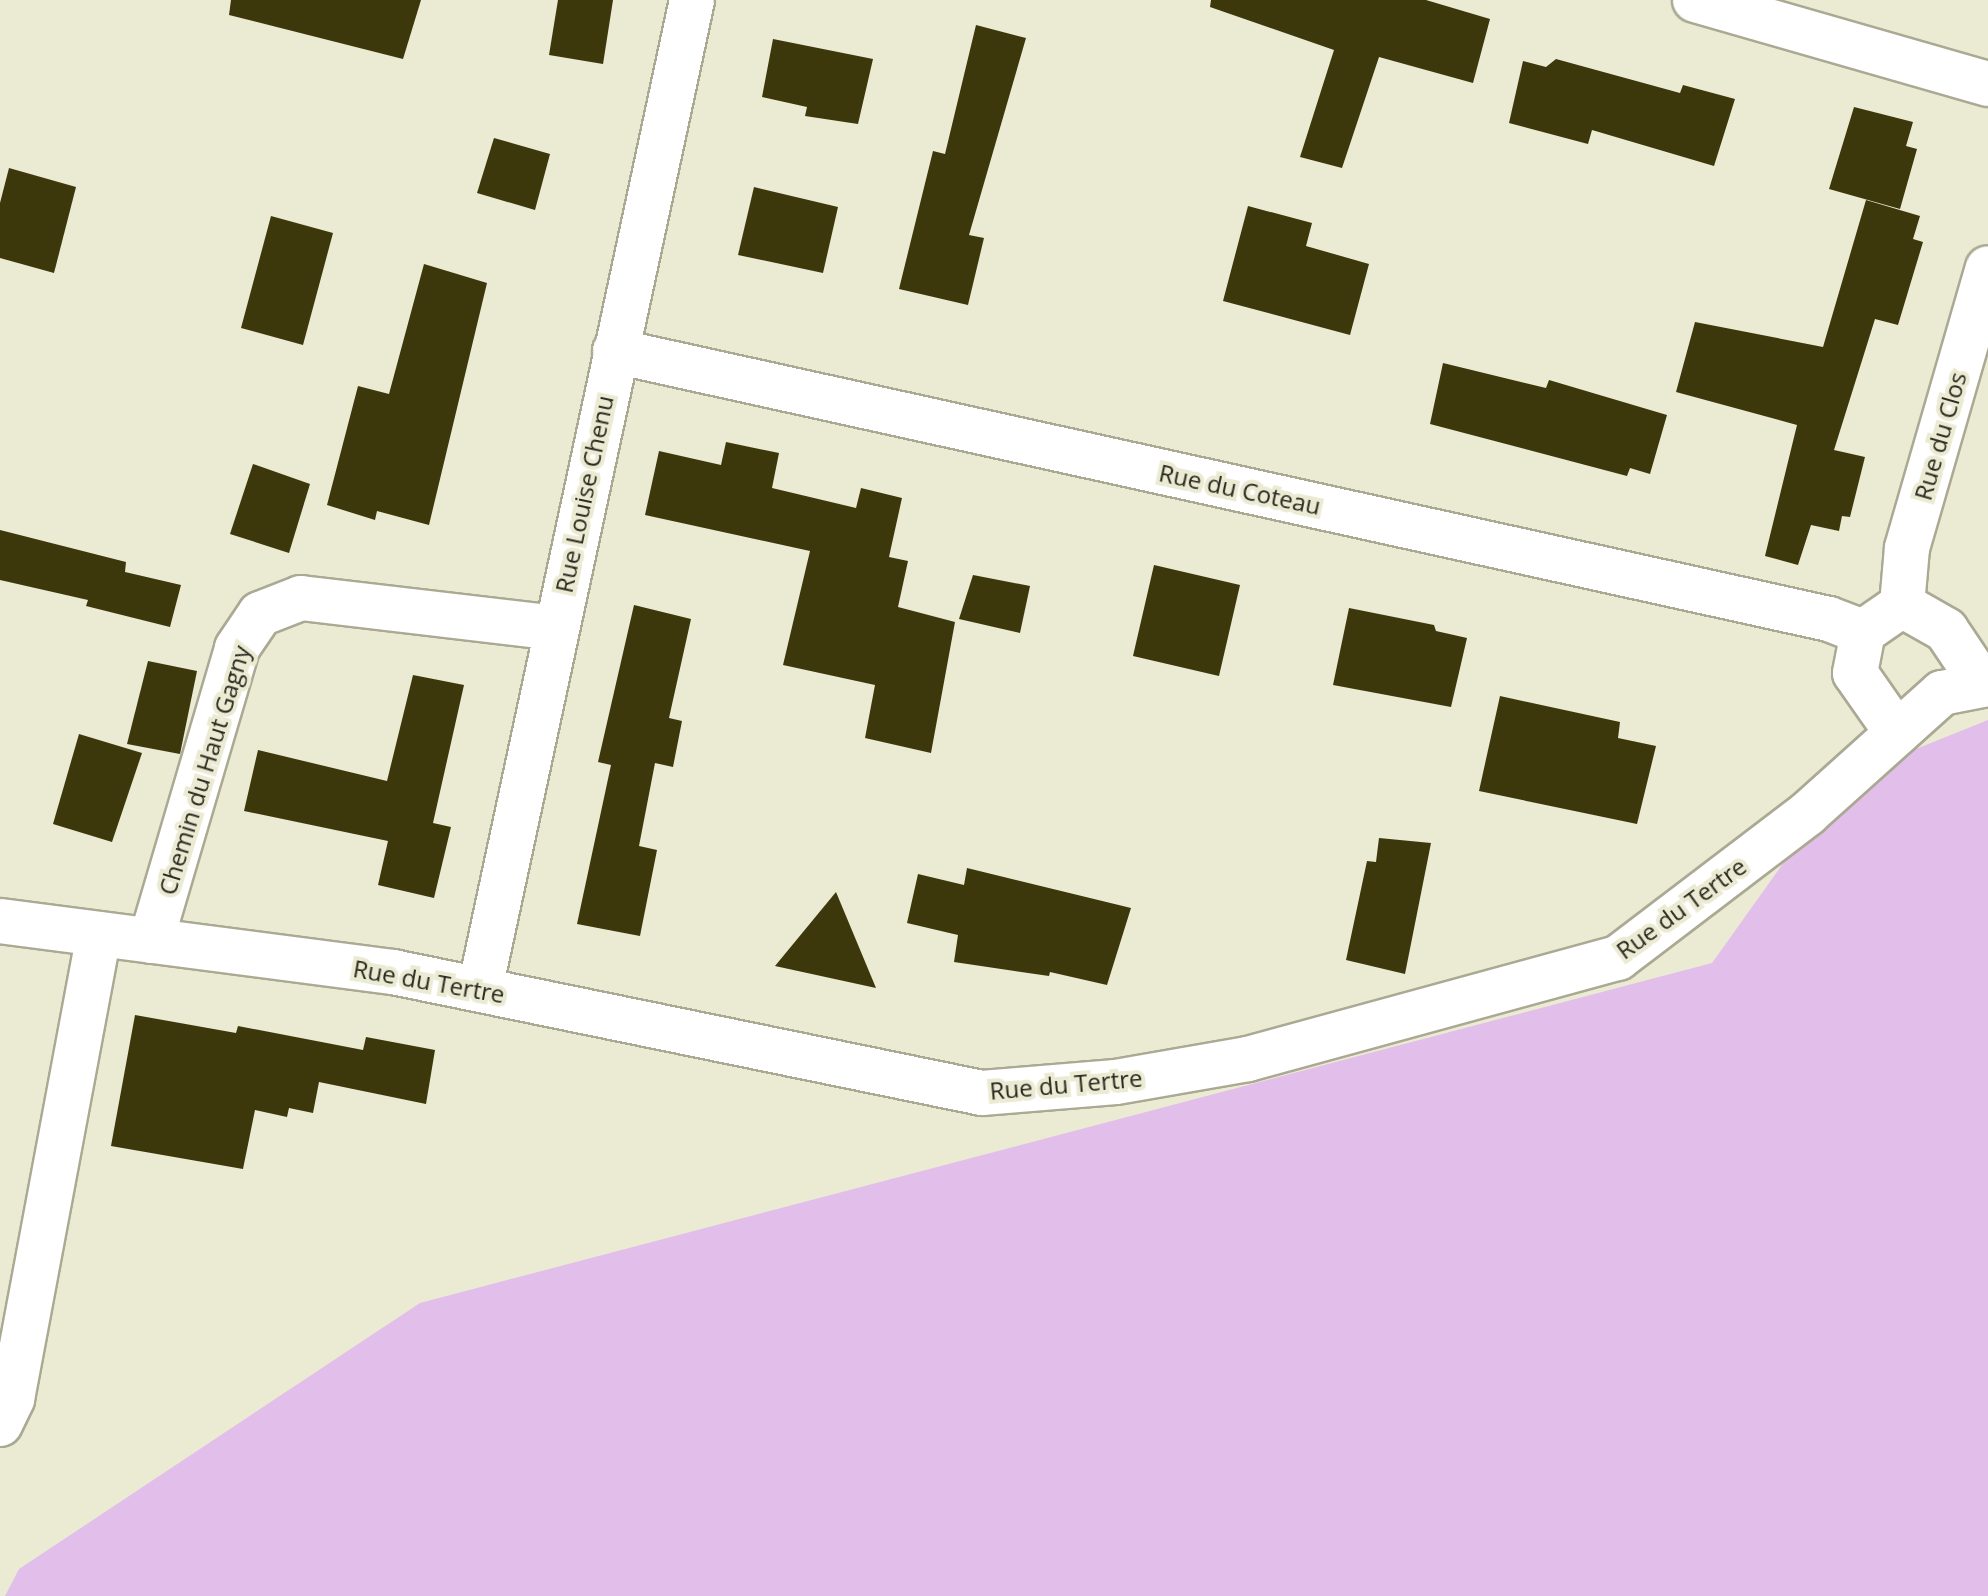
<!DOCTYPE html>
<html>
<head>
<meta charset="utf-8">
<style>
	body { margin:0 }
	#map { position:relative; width:1988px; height:1596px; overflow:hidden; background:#ebead2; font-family:"Open Sans",sans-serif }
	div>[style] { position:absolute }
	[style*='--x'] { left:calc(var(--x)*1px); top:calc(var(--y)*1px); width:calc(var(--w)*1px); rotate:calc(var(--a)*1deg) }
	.green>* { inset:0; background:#e2bfeb }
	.building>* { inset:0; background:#3c380c }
	.roads { filter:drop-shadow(2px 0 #aba993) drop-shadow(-2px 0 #aba993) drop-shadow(0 2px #aba993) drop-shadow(0 -2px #aba993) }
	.minor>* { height:44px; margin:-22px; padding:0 22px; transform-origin:22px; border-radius:22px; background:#fff }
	span { translate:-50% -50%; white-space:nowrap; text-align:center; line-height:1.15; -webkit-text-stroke:8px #ebead2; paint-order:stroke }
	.street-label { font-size:24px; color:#27271e }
</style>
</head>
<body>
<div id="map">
	<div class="green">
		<i style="clip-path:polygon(1988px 720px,1988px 1596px,5px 1596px,19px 1569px,420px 1303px,1712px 963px,1844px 778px)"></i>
	</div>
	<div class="building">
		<i style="clip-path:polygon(231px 0,421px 0,403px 59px,229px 15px)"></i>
		<i style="clip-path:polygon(558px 0,613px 0,603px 64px,549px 55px)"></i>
		<i style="clip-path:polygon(1211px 0,1426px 0,1490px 19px,1473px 83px,1379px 57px,1342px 168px,1300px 157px,1334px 50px,1210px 7px)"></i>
		<i style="clip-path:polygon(976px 25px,1026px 38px,969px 235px,984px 238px,968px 305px,899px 289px,933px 151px,945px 154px)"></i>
		<i style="clip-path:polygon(773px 39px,873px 59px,858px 124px,805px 116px,807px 107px,762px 97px)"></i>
		<i style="clip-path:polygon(1556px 59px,1680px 93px,1683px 85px,1735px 99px,1714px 166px,1592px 130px,1588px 144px,1509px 123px,1523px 61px,1546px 67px)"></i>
		<i style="clip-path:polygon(1854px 107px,1913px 122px,1906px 146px,1917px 149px,1900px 209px,1829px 189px)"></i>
		<i style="clip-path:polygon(494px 138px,550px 154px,535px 210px,477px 193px)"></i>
		<i style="clip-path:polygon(9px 168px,76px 187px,54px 273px,0 258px,0 203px)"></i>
		<i style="clip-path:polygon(754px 187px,838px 207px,823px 273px,738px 255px)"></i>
		<i style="clip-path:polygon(1866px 200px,1920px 216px,1913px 239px,1923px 242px,1898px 325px,1875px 319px,1834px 450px,1865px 457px,1850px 517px,1842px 516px,1839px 531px,1811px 525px,1798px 565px,1765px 556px,1797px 425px,1676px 392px,1695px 322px,1823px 347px)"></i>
		<i style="clip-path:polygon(1248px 206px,1312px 223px,1306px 246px,1369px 264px,1350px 335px,1223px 301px)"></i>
		<i style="clip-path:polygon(271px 216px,333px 233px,303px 345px,241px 328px)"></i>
		<i style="clip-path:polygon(424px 264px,487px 283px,429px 525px,377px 511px,375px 520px,327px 505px,358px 386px,389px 394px)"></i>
		<i style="clip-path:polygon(1443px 363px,1546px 388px,1549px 380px,1667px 415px,1650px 474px,1630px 468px,1627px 476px,1430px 424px)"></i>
		<i style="clip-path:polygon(726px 442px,779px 453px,772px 488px,856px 508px,861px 488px,902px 498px,889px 557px,908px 561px,898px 607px,955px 622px,931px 753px,865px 738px,875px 685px,783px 665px,810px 551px,645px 515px,659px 451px,721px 465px)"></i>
		<i style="clip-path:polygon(253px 464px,310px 484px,289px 553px,230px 534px)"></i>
		<i style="clip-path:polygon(0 530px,126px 562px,125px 572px,181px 585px,170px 627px,86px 606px,88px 600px,0 580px)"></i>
		<i style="clip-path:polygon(1154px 565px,1240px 585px,1219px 676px,1133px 656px)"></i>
		<i style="clip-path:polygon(973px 575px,1030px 586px,1020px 633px,959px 619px)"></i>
		<i style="clip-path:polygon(634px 605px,691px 619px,669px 718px,682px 721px,673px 767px,655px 763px,639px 846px,657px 850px,640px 936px,577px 924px,611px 765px,598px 762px)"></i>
		<i style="clip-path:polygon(1349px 608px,1434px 625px,1436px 631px,1467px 638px,1451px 707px,1333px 685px)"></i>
		<i style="clip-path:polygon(148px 661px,197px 671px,180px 754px,127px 744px)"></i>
		<i style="clip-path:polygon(413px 675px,464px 685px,433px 823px,451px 827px,434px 898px,378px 885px,388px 841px,244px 811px,258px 750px,387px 781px)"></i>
		<i style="clip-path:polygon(1500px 696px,1620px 722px,1618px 738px,1656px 746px,1637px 824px,1479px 791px)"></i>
		<i style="clip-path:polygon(79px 734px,142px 753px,112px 842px,53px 824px)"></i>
		<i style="clip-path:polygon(1379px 838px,1431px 843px,1405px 974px,1346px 960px,1367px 861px,1376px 862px)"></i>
		<i style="clip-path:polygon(967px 868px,1131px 908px,1107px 985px,1050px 972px,1049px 976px,954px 962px,958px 935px,907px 923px,918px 874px,964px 885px)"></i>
		<i style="clip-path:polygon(836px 892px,876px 988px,775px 966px)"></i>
		<i style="clip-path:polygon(135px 1015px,236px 1033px,238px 1026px,363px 1050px,366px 1037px,435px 1050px,426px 1104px,319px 1082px,313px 1113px,289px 1108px,287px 1117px,255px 1110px,243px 1169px,111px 1146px)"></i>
	</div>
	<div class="roads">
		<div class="minor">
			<i style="--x:1695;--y:0;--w:305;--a:16"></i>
			<i style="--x:615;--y:351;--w:1243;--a:12.45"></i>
			<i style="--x:1829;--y:619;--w:36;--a:21"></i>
			<i style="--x:1902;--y:605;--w:57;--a:-85"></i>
			<i style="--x:1907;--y:548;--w:291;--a:-73.9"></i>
			<i style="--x:1897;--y:733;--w:73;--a:-125"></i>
			<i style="--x:1855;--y:673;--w:42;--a:-79"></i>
			<i style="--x:1863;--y:632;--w:47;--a:-34.7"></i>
			<i style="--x:1902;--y:605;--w:51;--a:29.6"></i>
			<i style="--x:1946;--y:630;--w:66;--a:56.1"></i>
			<i style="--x:0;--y:921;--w:396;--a:7.4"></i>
			<i style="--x:393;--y:972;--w:601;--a:11.61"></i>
			<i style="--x:982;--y:1093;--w:134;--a:-4.7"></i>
			<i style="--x:1116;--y:1082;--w:134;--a:-9.9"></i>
			<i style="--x:1248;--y:1059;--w:384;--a:-15.3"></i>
			<i style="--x:1618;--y:958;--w:238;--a:-37.3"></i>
			<i style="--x:1807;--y:814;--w:181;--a:-41.9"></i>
			<i style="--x:1942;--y:693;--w:47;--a:-11.1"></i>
			<i style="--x:151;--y:941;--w:305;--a:-73.6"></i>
			<i style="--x:237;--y:648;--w:41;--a:-55.9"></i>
			<i style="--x:260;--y:614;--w:44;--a:-21.3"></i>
			<i style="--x:301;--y:598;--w:256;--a:6.7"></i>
			<i style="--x:480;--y:989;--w:1011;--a:-77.9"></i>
			<i style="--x:0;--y:1424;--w:28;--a:-64"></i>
			<i style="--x:12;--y:1399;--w:473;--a:-79.4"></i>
		</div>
	</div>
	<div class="street-label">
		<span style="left:1940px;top:436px;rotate:-74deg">Rue du Clos</span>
		<span style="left:1240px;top:489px;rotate:12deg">Rue du Coteau</span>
		<span style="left:584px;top:494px;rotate:-78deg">Rue Louise Chenu</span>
		<span style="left:204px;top:770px;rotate:-73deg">Chemin du Haut Gagny</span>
		<span style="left:1681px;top:908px;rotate:-36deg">Rue du Tertre</span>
		<span style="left:429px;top:981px;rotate:10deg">Rue du Tertre</span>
		<span style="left:1066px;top:1084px;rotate:-5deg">Rue du Tertre</span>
	</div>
</div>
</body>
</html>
